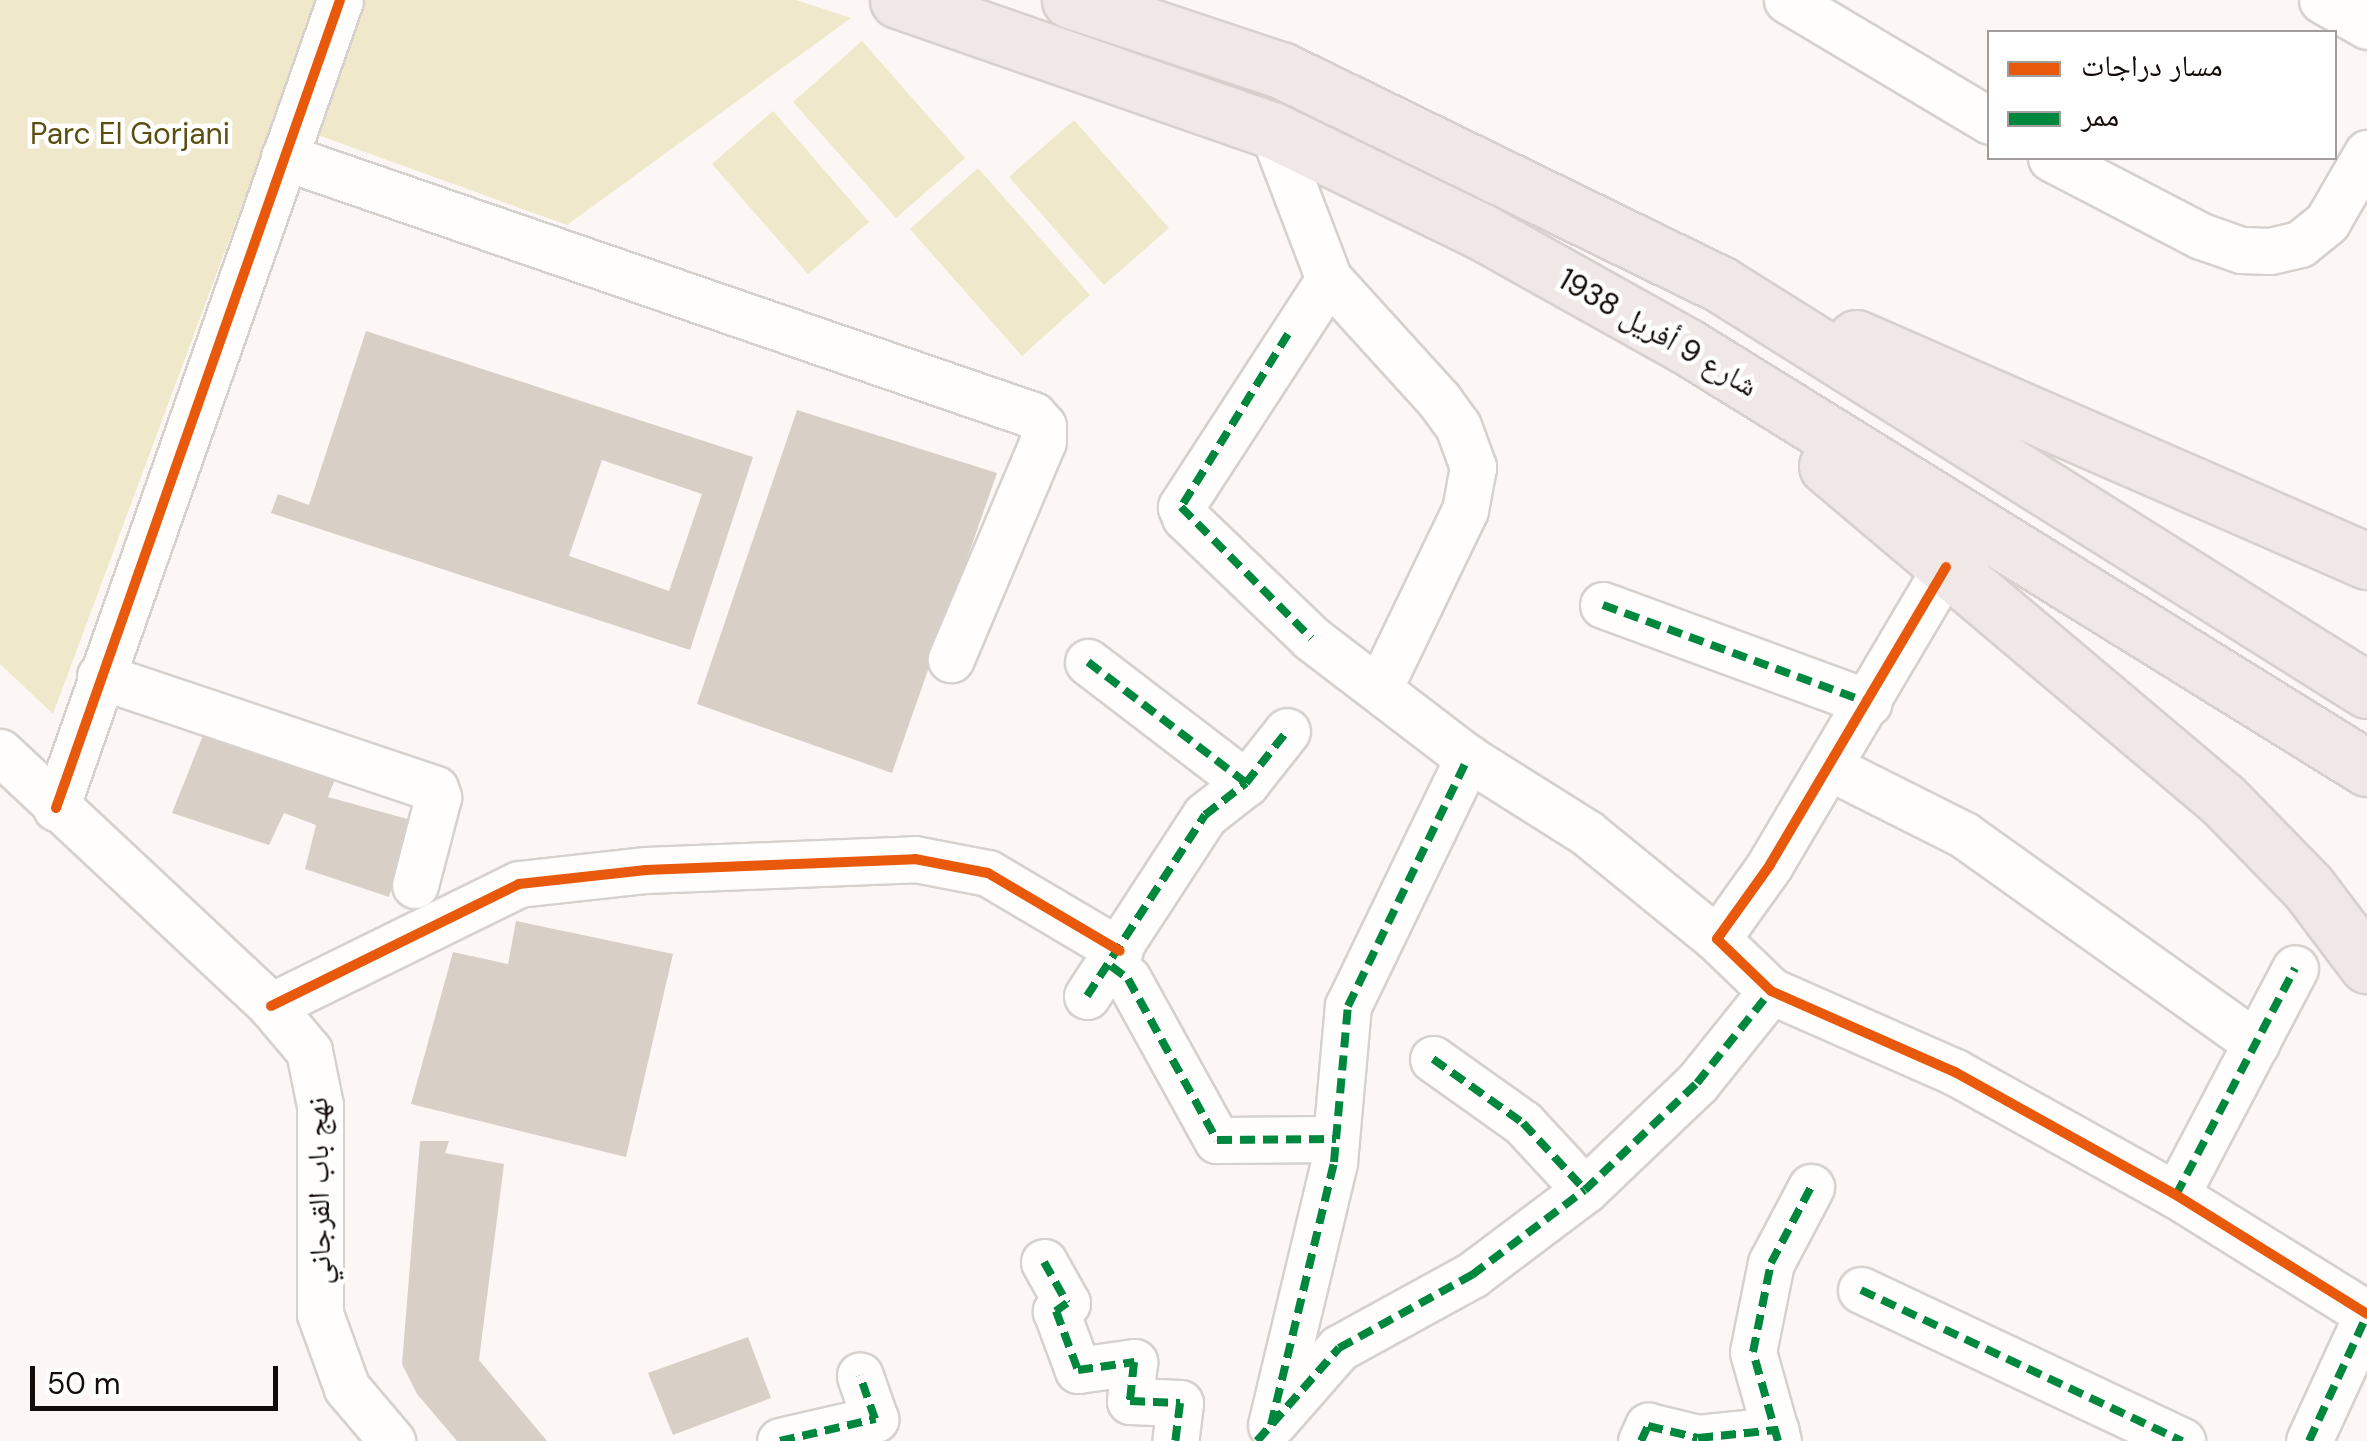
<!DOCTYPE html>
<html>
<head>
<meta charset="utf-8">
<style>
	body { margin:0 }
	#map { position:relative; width:2367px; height:1441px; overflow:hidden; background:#fcf7f4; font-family:"DM Sans","Noto Naskh Arabic",sans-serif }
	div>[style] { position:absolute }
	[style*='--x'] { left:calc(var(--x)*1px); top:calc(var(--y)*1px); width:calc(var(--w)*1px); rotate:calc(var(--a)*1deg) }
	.green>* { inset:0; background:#f0e8ca }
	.building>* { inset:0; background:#d8cfc6 }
	.roads { filter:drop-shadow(2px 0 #d7d1cd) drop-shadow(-2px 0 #d7d1cd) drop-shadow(0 2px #d7d1cd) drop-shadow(0 -2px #d7d1cd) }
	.minor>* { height:45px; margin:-22.5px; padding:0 22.5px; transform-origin:22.5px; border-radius:22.5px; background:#fffefd }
	.major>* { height:55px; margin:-27.5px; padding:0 27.5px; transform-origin:27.5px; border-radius:27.5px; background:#f0e8e6 }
	.quiet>* { height:8px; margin-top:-4px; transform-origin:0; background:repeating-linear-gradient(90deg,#00873e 0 15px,transparent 0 23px) }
	.cycleway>* { height:10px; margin:-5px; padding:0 5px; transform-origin:5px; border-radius:5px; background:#e8590c }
	span { translate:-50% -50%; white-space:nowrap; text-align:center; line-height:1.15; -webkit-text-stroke:9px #fff; paint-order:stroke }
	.park-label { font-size:30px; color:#5b4e0f }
	.street-label { font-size:30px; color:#120b07 }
	.legend { position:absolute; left:1987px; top:30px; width:350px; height:130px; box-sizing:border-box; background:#fff; border:2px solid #a09d9c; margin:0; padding:12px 18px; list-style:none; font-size:30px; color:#120b07 }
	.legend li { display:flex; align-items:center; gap:20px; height:50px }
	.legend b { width:50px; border:2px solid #a09d9c }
	.scale { position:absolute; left:30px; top:1366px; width:248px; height:45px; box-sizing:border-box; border:5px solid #120b07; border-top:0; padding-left:12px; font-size:30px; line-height:35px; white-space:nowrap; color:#120b07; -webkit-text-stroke:8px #fff; paint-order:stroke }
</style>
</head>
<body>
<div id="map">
	<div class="green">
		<i style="clip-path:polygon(0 0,796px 0,851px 18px,567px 225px,274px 119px,53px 714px,0 664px)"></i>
		<i style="clip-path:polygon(862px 41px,965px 158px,896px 218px,793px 102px)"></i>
		<i style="clip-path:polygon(773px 111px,869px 222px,808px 274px,712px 164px)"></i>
		<i style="clip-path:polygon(1074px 120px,1169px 228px,1104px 285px,1009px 177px)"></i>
		<i style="clip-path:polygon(978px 168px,1090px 295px,1022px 356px,910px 229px)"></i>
	</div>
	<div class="building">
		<i style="clip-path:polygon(evenodd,366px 331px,753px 457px,690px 650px,271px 513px,278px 494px,309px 505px,366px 331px,602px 460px,702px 494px,669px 591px,569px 556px,602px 460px)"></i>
		<i style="clip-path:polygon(797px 410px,997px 473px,892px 773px,697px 704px)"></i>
		<i style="clip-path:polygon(206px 728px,339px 769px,328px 797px,411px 820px,389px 897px,305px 869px,316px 825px,284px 813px,269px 845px,172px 813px)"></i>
		<i style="clip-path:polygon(516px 921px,673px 954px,626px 1157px,411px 1104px,453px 952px,508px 964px)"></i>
		<i style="clip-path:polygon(420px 1141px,449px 1141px,445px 1153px,504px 1164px,479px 1360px,547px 1441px,457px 1441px,417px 1394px,402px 1364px)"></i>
		<i style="clip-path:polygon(748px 1337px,771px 1398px,673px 1435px,648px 1373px)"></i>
	</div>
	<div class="roads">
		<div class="minor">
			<i style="--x:1787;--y:0;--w:236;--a:30.8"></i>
			<i style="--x:2322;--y:0;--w:52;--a:30"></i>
			<i style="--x:1272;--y:130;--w:160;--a:69.1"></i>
			<i style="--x:1329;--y:279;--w:272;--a:123"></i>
			<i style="--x:1181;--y:507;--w:11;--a:68"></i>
			<i style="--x:1185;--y:517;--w:175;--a:43.8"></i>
			<i style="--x:1311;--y:638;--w:198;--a:37.4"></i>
			<i style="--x:1468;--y:758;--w:141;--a:32.2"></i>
			<i style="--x:1587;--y:833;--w:168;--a:39.2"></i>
			<i style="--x:284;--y:157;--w:792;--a:19.01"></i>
			<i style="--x:1033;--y:415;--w:15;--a:48"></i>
			<i style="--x:1043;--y:426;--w:15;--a:90"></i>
			<i style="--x:1043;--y:441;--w:237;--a:112.9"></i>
			<i style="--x:2051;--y:158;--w:169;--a:27.5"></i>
			<i style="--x:2201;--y:236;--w:42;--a:19.3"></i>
			<i style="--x:2241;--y:250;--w:29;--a:2"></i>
			<i style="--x:2270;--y:251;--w:31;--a:-13"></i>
			<i style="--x:2300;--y:244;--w:35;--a:-39"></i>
			<i style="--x:2327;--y:222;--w:80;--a:-59.9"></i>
			<i style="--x:1329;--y:279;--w:164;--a:47.7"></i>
			<i style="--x:1439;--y:400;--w:32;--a:54"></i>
			<i style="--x:1458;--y:426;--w:44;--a:69.9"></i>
			<i style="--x:1473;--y:467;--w:44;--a:100.5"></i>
			<i style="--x:1465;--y:510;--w:199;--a:115.7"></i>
			<i style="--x:1946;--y:567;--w:346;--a:120.6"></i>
			<i style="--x:1770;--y:865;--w:91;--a:125.6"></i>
			<i style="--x:1717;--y:939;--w:75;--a:43.9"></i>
			<i style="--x:1771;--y:991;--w:201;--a:23.8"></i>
			<i style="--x:1955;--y:1072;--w:253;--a:29.1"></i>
			<i style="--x:2176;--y:1195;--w:225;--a:31.9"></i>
			<i style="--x:1603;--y:605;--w:283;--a:20.2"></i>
			<i style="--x:1088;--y:662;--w:199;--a:37.4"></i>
			<i style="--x:100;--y:676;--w:354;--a:18.6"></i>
			<i style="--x:435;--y:789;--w:9;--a:69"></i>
			<i style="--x:438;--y:797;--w:91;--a:104.6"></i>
			<i style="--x:0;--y:752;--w:371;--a:43.1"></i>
			<i style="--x:271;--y:1006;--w:59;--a:49.8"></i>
			<i style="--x:309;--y:1051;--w:55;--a:78.5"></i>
			<i style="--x:320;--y:1105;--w:209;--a:90"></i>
			<i style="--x:320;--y:1314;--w:79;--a:70"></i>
			<i style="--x:347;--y:1388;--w:70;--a:49.7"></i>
			<i style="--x:1829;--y:767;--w:151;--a:26.7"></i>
			<i style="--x:1964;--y:835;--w:359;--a:35.5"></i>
			<i style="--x:56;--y:808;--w:856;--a:-70.63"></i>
			<i style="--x:1111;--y:966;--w:21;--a:37"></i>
			<i style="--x:1128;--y:979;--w:184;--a:61.1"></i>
			<i style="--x:1217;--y:1140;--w:119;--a:-0.5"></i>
			<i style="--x:1087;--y:996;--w:216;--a:-56.9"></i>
			<i style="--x:1205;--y:815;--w:52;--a:-38"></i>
			<i style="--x:1246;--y:783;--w:66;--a:-51.7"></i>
			<i style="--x:271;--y:1006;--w:276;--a:-26.2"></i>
			<i style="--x:519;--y:884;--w:128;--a:-6.3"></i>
			<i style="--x:646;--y:870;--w:269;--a:-2.3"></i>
			<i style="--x:915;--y:859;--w:74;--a:10.9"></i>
			<i style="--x:988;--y:873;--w:153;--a:30.6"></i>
			<i style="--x:1433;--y:1059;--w:110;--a:35.4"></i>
			<i style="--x:1523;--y:1123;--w:91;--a:47.2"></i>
			<i style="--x:2176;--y:1195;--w:256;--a:-62.3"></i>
			<i style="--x:1044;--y:1262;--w:47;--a:60.7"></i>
			<i style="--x:1067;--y:1303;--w:14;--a:144"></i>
			<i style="--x:1056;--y:1311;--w:63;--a:69.6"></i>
			<i style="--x:1078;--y:1370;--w:57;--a:-8.1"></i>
			<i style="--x:1134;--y:1362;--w:39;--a:96"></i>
			<i style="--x:1130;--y:1401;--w:50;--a:2.3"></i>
			<i style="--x:1180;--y:1403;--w:38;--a:97"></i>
			<i style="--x:1861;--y:1290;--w:355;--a:25.2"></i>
			<i style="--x:1275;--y:1421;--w:97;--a:-48.8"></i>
			<i style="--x:1339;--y:1348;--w:152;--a:-28.8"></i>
			<i style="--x:1472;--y:1275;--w:141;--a:-37"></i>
			<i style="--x:1585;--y:1190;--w:155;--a:-43.7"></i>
			<i style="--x:1697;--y:1083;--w:118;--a:-51.2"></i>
			<i style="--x:1271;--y:1425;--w:270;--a:-76.5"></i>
			<i style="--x:1334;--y:1162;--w:157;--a:-84.9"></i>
			<i style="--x:1348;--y:1006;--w:276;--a:-64.2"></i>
			<i style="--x:780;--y:1441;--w:98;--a:-13"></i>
			<i style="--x:875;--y:1419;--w:46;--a:-109.2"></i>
			<i style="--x:1641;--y:1441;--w:17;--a:-65"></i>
			<i style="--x:1648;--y:1426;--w:51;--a:13.5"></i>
			<i style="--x:1698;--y:1438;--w:78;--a:-5.9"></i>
			<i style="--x:1778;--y:1441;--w:92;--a:-105.7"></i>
			<i style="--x:1753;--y:1352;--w:91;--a:-78.6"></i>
			<i style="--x:1771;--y:1263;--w:86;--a:-62.2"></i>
			<i style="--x:2309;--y:1441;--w:139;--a:-65.3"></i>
		</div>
		<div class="major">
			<i style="--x:898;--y:0;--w:396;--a:19.2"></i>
			<i style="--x:1272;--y:130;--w:233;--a:25.9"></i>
			<i style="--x:1482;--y:232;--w:236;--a:29.2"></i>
			<i style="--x:1688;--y:347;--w:799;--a:31.8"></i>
			<i style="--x:1070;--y:0;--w:222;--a:18.4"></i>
			<i style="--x:1281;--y:70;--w:488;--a:26"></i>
			<i style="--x:1720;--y:284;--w:764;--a:32.11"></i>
			<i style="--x:1856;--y:338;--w:558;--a:23.58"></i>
			<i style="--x:1827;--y:466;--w:518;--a:40.15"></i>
			<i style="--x:2223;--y:800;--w:122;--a:45.7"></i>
			<i style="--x:2308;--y:887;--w:98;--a:52.9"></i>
		</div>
	</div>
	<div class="quiet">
		<i style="--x:1288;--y:334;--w:203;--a:121.7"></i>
		<i style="--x:1181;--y:507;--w:185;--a:45.2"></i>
		<i style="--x:1603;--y:605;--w:283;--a:20.2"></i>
		<i style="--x:1088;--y:662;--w:199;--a:37.4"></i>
		<i style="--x:1111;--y:966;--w:21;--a:37"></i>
		<i style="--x:1128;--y:979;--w:184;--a:61.1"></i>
		<i style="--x:1217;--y:1140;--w:119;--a:-0.5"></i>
		<i style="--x:1087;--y:996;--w:216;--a:-56.9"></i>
		<i style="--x:1205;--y:815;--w:52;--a:-38"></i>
		<i style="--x:1246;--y:783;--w:66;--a:-51.7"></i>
		<i style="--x:1433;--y:1059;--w:110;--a:35.4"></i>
		<i style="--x:1523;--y:1123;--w:91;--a:47.2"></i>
		<i style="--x:2176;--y:1195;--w:256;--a:-62.3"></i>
		<i style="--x:1044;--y:1262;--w:47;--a:60.7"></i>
		<i style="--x:1067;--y:1303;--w:14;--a:144"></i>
		<i style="--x:1056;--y:1311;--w:63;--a:69.6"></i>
		<i style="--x:1078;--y:1370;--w:57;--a:-8.1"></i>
		<i style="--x:1134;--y:1362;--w:39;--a:96"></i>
		<i style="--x:1130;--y:1401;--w:50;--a:2.3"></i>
		<i style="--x:1180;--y:1403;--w:38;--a:97"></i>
		<i style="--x:1861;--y:1290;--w:355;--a:25.2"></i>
		<i style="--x:1271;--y:1425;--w:270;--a:-76.5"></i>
		<i style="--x:1334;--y:1162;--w:157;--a:-84.9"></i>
		<i style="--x:1348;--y:1006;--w:276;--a:-64.2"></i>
		<i style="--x:780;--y:1441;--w:98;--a:-13"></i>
		<i style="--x:875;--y:1419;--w:46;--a:-109.2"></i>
		<i style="--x:1257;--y:1441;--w:124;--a:-48.6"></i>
		<i style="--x:1339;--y:1348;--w:152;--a:-28.8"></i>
		<i style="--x:1472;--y:1275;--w:141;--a:-37"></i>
		<i style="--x:1585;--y:1190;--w:155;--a:-43.7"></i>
		<i style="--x:1697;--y:1083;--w:118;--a:-51.2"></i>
		<i style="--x:1641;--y:1441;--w:17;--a:-65"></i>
		<i style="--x:1648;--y:1426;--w:51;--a:13.5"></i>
		<i style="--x:1698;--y:1438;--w:78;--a:-5.9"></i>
		<i style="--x:1778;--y:1441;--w:92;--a:-105.7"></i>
		<i style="--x:1753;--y:1352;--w:91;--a:-78.6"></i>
		<i style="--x:1771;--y:1263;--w:86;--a:-62.2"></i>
		<i style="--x:2309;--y:1441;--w:139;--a:-65.3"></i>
	</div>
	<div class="cycleway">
		<i style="--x:1946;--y:567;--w:346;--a:120.6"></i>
		<i style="--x:1770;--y:865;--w:91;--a:125.6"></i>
		<i style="--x:1717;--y:939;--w:75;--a:43.9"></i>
		<i style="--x:1771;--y:991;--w:201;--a:23.8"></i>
		<i style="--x:1955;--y:1072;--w:253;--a:29.1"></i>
		<i style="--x:2176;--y:1195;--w:225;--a:31.9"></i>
		<i style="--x:56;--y:808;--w:856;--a:-70.63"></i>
		<i style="--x:271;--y:1006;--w:276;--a:-26.2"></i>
		<i style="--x:519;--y:884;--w:128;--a:-6.3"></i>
		<i style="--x:646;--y:870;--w:269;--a:-2.3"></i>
		<i style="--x:915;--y:859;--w:74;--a:10.9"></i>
		<i style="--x:988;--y:873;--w:153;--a:30.6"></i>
	</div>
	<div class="park-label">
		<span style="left:130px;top:134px">Parc El Gorjani</span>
	</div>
	<div class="street-label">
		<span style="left:1658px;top:333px;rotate:30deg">شارع 9 أفريل 1938</span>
		<span style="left:319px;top:1191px;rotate:-91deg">نهج باب القرجاني</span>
	</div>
	<ul class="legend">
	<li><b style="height:12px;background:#e8590c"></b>مسار دراجات</li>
	<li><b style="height:12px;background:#00873e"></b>ممر</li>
	</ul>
	<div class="scale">50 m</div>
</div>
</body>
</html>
